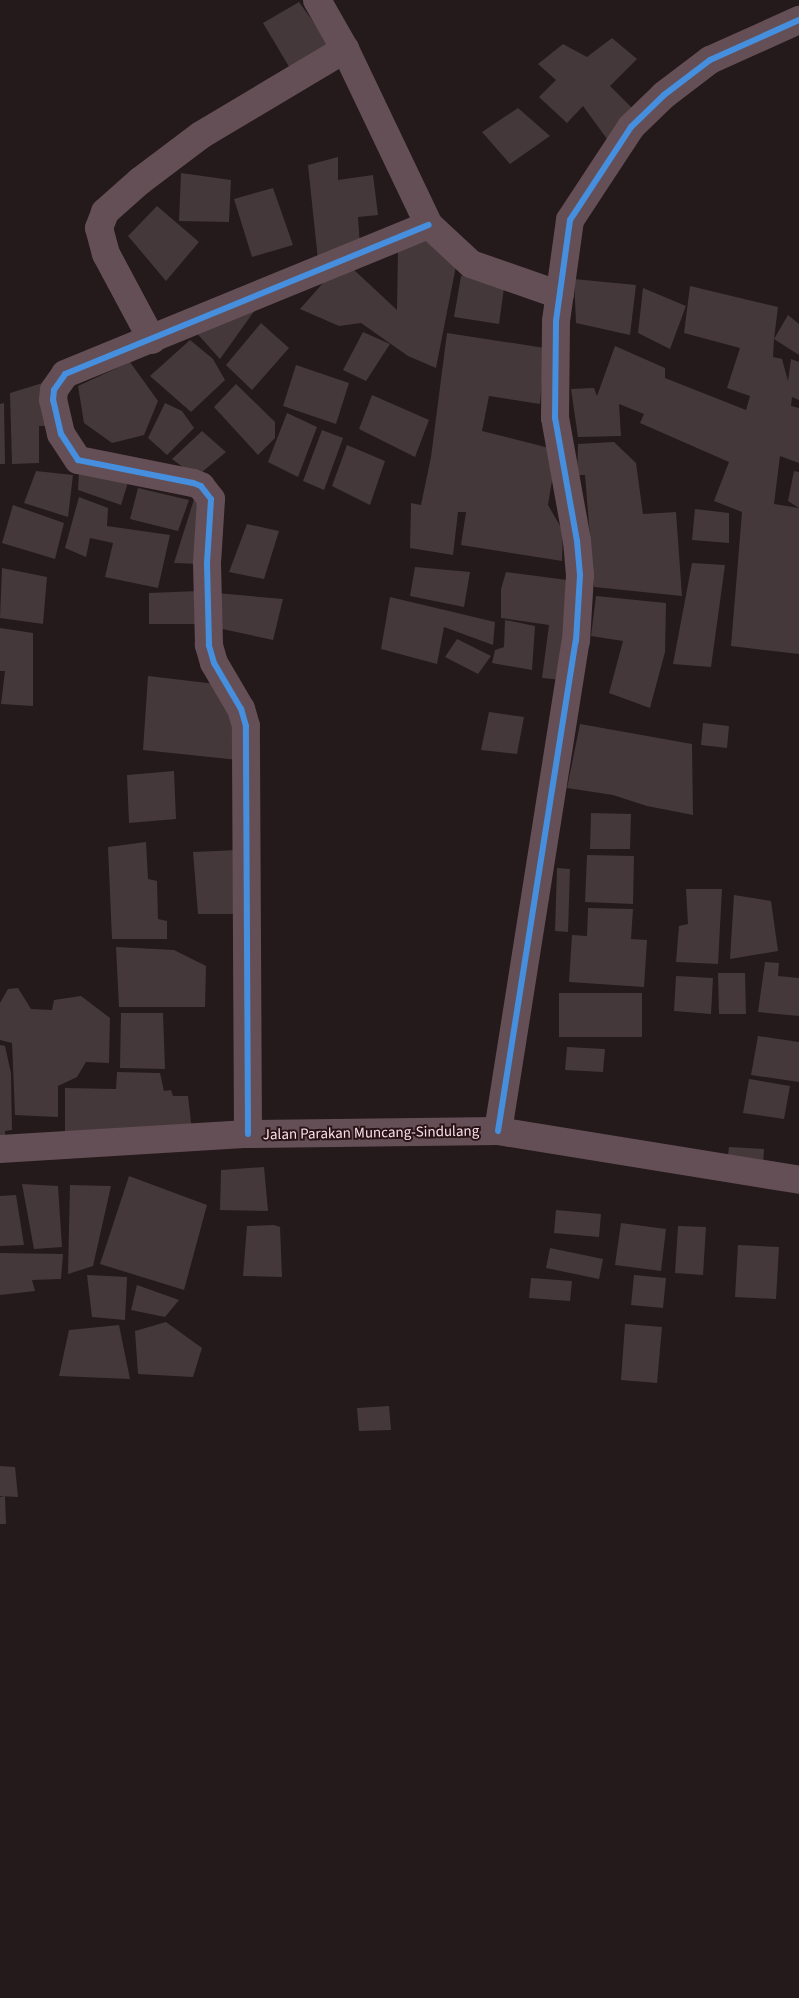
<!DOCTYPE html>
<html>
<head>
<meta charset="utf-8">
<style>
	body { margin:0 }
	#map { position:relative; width:799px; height:1998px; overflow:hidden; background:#24191b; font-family:"Source Sans 3",sans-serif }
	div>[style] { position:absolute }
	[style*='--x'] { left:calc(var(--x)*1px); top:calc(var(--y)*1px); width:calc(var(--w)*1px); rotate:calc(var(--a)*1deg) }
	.building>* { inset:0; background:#45383a }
	.minor>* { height:28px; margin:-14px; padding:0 14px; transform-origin:14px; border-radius:14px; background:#644f56 }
	.tertiary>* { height:28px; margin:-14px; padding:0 14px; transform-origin:14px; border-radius:14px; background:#644f56 }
	.cycleway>* { height:6px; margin:-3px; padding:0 3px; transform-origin:3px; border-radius:3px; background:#468fdf }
	span { translate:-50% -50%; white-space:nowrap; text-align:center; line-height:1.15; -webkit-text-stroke:4px #291418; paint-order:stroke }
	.street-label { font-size:15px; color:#fcdfe6 }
</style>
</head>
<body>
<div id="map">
	<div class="building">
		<i style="clip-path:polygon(299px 2px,330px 45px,291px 70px,263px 23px)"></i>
		<i style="clip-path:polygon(612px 38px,637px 59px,610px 86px,637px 113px,607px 139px,583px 106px,567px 123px,539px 97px,556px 80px,538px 64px,563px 44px,587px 57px)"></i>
		<i style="clip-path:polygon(518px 108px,550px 136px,510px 164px,482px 132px)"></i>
		<i style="clip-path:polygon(338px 157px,338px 180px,373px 175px,378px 215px,358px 217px,360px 246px,318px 260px,308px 165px)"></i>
		<i style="clip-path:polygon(181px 173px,231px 180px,229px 222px,179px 221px)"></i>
		<i style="clip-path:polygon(273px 188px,293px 245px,252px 257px,234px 199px)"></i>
		<i style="clip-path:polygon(157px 206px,199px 242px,166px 281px,128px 236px)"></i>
		<i style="clip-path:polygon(427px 239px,457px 261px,436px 368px,408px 356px,361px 323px,339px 326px,300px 309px,323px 283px,352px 268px,397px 310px,398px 249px)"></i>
		<i style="clip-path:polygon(474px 273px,504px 288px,499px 324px,454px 317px,461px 276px)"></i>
		<i style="clip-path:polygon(574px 279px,636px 285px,630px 335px,576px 323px)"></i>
		<i style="clip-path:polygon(690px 286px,778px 307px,774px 339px,788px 315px,799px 324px,799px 355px,774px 339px,773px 357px,782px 359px,788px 381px,791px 359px,799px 362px,799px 400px,792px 397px,791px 406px,799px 408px,799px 463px,780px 456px,774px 504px,799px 508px,788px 501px,794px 471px,799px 472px,799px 654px,731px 646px,742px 512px,714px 501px,729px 462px,640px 423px,644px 414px,619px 404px,621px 436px,578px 437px,571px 389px,594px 388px,597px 396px,615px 346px,665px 368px,665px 378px,746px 410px,750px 396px,727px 388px,740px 348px,684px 333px)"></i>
		<i style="clip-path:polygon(643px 288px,686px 306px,670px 349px,638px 333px)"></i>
		<i style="clip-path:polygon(255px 310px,220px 359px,194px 330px)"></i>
		<i style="clip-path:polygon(261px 323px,289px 348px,252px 390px,226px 365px)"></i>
		<i style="clip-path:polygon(363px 332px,390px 344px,366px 381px,343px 370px)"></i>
		<i style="clip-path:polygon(447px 333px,545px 348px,540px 404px,489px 396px,482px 431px,557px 450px,548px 505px,563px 531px,562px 561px,461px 545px,466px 512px,458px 512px,453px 555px,410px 548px,411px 503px,421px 505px,431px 457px)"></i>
		<i style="clip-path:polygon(190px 340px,213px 359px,225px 380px,191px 412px,150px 376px)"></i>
		<i style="clip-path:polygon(130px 362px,158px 401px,144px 435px,112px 443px,84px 423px,78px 386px)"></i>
		<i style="clip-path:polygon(296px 365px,349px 383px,336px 424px,283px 406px)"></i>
		<i style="clip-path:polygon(46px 382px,49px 426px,39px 426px,39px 463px,12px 464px,10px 393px)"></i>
		<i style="clip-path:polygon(236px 384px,275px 422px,275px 438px,258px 455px,214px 407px)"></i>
		<i style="clip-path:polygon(372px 395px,429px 420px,415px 457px,359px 429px)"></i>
		<i style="clip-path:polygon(4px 403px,5px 464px,0 464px,0 404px)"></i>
		<i style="clip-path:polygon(165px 403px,182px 411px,194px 428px,167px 455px,148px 438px)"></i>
		<i style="clip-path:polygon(287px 413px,317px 427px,298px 477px,268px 462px)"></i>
		<i style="clip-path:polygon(322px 430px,343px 438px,324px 490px,303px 481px)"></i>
		<i style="clip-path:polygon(202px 431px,226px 452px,196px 477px,172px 459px)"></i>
		<i style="clip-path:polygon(614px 442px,636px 463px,643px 514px,676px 512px,682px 596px,594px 587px,585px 475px,577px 475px,578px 444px)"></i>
		<i style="clip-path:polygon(347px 445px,385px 461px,370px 505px,332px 486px)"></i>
		<i style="clip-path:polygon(79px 470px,129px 479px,121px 505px,78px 490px)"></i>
		<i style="clip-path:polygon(36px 471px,73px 475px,68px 517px,24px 503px)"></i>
		<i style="clip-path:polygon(138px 488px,189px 500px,178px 531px,130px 519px)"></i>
		<i style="clip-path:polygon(195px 496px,204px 505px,200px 564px,174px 563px)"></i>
		<i style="clip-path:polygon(79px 497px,108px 508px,107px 526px,170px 535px,158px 588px,105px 577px,113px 543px,90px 538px,86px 557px,65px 548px)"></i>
		<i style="clip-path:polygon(13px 505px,64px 523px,55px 559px,2px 543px)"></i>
		<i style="clip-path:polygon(695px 509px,729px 513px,729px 543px,692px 540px)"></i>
		<i style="clip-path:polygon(247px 524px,279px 531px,264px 579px,229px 572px)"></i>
		<i style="clip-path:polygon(692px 563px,725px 565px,711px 667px,673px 664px)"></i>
		<i style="clip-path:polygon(415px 567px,470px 572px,464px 607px,410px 596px)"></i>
		<i style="clip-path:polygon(2px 568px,47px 577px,43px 624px,0 618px)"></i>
		<i style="clip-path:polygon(506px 572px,567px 580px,562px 680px,542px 678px,549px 625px,501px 618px,501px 589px)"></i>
		<i style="clip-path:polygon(199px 591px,198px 624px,149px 624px,149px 593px)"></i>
		<i style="clip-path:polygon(216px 593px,283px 599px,273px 640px,213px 627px)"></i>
		<i style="clip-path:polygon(596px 596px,666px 603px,665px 652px,650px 708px,609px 693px,623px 641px,591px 636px)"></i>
		<i style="clip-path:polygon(390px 597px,495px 622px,493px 645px,444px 627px,437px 664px,381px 649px)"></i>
		<i style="clip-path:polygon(505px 620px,535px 626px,532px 670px,492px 663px,495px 650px,504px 647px)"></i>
		<i style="clip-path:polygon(0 628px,33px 633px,33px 706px,1px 704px,5px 671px,0 671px)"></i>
		<i style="clip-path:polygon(457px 639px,491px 656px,478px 674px,445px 657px)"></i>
		<i style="clip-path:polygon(148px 676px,216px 684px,239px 728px,238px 760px,143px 750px)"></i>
		<i style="clip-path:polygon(489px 712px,524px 717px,517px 754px,481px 750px)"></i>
		<i style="clip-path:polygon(703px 723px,729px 726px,727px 748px,701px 745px)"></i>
		<i style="clip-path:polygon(580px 724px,692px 744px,693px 815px,647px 806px,613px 795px,567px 788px)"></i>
		<i style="clip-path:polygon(174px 771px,176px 819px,129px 823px,127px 775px)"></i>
		<i style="clip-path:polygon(591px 813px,631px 814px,630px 849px,590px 849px)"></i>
		<i style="clip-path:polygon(146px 842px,148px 879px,157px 881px,158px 919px,167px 921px,167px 939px,112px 939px,108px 847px)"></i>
		<i style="clip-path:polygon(238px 850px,240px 914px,198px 914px,193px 852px)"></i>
		<i style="clip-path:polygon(587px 855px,634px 856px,633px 904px,585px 902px)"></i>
		<i style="clip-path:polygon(557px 868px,570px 869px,568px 932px,555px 931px)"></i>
		<i style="clip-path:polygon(686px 889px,722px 889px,718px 964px,676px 962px,679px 926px,688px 924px)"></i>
		<i style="clip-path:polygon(734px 895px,771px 901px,778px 951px,730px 959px)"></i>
		<i style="clip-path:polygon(588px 908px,633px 909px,631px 939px,647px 940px,644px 987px,569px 982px,572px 935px,587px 936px)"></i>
		<i style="clip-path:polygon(116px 947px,174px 950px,206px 966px,205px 1007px,119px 1007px)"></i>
		<i style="clip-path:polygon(765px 962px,779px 963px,778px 976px,799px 978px,799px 1016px,758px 1012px)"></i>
		<i style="clip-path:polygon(718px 973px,745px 973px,746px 1014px,719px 1014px)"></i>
		<i style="clip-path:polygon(676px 976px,713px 978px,711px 1014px,674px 1011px)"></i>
		<i style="clip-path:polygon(18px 988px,31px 1009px,52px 1010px,54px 1000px,81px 996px,110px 1018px,109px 1063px,86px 1062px,77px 1077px,58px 1086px,58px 1117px,15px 1115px,12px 1043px,0 1040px,0 1003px,8px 989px)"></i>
		<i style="clip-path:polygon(559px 993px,642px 993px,642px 1037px,559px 1037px)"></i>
		<i style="clip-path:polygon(121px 1013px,163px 1013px,165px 1069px,120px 1068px)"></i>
		<i style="clip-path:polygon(758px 1036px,799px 1042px,799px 1082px,751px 1075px)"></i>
		<i style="clip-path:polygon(0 1045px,5px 1046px,11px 1073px,12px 1130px,5px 1131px,5px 1143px,0 1144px)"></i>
		<i style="clip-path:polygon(567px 1047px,605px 1049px,603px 1072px,565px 1070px)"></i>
		<i style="clip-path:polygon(117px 1072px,160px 1073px,164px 1091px,171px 1090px,173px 1096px,188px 1096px,192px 1131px,65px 1140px,65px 1088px,116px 1089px)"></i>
		<i style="clip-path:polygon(749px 1079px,790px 1086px,784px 1119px,743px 1113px)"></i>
		<i style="clip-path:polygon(729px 1147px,764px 1149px,763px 1165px,727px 1163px)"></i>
		<i style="clip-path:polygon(264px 1167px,268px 1211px,220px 1210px,221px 1170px)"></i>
		<i style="clip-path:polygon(129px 1176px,207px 1205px,184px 1290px,100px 1264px)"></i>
		<i style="clip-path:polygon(22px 1184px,58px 1186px,62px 1247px,34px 1249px)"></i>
		<i style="clip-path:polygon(70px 1185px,111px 1186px,93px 1266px,68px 1274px)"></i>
		<i style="clip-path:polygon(16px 1195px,24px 1245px,0 1246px,0 1196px)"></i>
		<i style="clip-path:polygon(556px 1210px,601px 1214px,599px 1237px,554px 1233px)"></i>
		<i style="clip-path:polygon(621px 1223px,666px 1229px,661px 1271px,615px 1265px)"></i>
		<i style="clip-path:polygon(274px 1225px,280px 1227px,282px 1277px,243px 1276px,247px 1226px)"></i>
		<i style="clip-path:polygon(678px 1226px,706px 1227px,703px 1275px,675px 1273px)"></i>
		<i style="clip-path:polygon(738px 1245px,779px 1247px,776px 1299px,735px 1297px)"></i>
		<i style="clip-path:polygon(550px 1248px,603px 1259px,599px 1279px,546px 1268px)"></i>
		<i style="clip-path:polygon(0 1253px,63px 1254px,61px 1279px,32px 1280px,35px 1291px,0 1295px)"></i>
		<i style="clip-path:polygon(87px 1275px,127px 1277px,125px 1320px,92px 1317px)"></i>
		<i style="clip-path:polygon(634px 1275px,666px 1278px,663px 1308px,631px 1305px)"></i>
		<i style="clip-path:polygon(531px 1278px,572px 1281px,570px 1301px,529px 1298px)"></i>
		<i style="clip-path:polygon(137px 1285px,179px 1300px,165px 1317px,131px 1310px)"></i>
		<i style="clip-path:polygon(166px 1322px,202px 1348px,193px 1377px,138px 1374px,135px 1331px)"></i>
		<i style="clip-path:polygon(625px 1324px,662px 1327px,657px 1383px,621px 1380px)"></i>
		<i style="clip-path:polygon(119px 1325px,130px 1379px,59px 1376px,69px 1330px)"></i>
		<i style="clip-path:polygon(389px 1406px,391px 1430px,359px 1431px,357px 1408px)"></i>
		<i style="clip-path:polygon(0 1466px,15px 1467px,18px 1497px,0 1496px)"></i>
		<i style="clip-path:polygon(5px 1496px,6px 1524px,0 1524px,0 1497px)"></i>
	</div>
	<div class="minor">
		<i style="--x:317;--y:0;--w:56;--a:60.3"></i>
		<i style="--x:345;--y:49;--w:195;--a:64.5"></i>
		<i style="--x:429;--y:225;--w:57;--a:42.9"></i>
		<i style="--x:471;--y:264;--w:94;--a:19.2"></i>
		<i style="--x:152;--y:340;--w:98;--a:-118.1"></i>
		<i style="--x:106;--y:254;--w:27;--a:-105"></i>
		<i style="--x:99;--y:228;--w:17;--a:-69"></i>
		<i style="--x:105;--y:212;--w:47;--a:-41.5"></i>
		<i style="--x:140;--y:181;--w:76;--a:-37"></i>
		<i style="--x:201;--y:135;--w:168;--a:-30.8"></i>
		<i style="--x:498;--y:1131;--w:496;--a:-81"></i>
		<i style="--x:576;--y:641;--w:66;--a:-86.5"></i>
		<i style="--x:580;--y:575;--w:34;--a:-95"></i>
		<i style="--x:577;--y:541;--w:125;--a:-100.1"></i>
		<i style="--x:555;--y:418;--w:97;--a:-89.4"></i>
		<i style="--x:556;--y:321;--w:102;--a:-82.1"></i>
		<i style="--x:570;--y:220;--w:111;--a:-56.7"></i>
		<i style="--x:631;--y:127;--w:46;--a:-44.1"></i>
		<i style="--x:664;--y:95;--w:58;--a:-37.3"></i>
		<i style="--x:710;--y:60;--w:98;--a:-24.2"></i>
		<i style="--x:248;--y:1134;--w:408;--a:-90.3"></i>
		<i style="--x:246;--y:726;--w:18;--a:-106"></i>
		<i style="--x:241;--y:709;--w:53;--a:-120.4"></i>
		<i style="--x:214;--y:663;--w:19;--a:-106"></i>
		<i style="--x:209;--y:645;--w:82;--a:-91.4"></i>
		<i style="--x:207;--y:563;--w:64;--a:-86.4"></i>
		<i style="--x:211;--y:499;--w:16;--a:-128"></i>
		<i style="--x:201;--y:486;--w:9;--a:-159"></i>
		<i style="--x:193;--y:483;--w:117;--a:-168.7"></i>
		<i style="--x:78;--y:460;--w:31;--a:-123"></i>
		<i style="--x:61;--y:434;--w:35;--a:-103"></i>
		<i style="--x:53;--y:400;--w:10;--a:-84"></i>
		<i style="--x:54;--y:390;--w:19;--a:-55"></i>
		<i style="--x:65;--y:374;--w:393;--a:-22.3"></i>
	</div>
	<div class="tertiary">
		<i style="--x:0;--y:1149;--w:248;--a:-3.5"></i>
		<i style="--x:248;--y:1134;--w:250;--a:-0.7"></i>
		<i style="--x:498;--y:1131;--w:305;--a:9.2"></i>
	</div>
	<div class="cycleway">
		<i style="--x:498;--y:1131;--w:496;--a:-81"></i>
		<i style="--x:576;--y:641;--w:66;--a:-86.5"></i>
		<i style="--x:580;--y:575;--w:34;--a:-95"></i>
		<i style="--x:577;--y:541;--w:125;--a:-100.1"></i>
		<i style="--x:555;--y:418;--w:97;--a:-89.4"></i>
		<i style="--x:556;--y:321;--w:102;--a:-82.1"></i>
		<i style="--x:570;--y:220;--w:111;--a:-56.7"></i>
		<i style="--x:631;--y:127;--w:46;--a:-44.1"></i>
		<i style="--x:664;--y:95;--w:58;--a:-37.3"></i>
		<i style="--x:710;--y:60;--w:98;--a:-24.2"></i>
		<i style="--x:248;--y:1134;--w:408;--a:-90.3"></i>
		<i style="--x:246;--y:726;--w:18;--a:-106"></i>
		<i style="--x:241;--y:709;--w:53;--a:-120.4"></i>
		<i style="--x:214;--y:663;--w:19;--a:-106"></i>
		<i style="--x:209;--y:645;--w:82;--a:-91.4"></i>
		<i style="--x:207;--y:563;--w:64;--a:-86.4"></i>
		<i style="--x:211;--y:499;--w:16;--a:-128"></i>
		<i style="--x:201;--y:486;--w:9;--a:-159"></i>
		<i style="--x:193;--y:483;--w:117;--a:-168.7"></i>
		<i style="--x:78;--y:460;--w:31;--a:-123"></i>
		<i style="--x:61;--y:434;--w:35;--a:-103"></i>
		<i style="--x:53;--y:400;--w:10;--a:-84"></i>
		<i style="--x:54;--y:390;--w:19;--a:-55"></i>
		<i style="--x:65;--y:374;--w:393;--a:-22.3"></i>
	</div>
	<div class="street-label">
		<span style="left:371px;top:1133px;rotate:-1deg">Jalan Parakan Muncang-Sindulang</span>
	</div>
</div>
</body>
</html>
